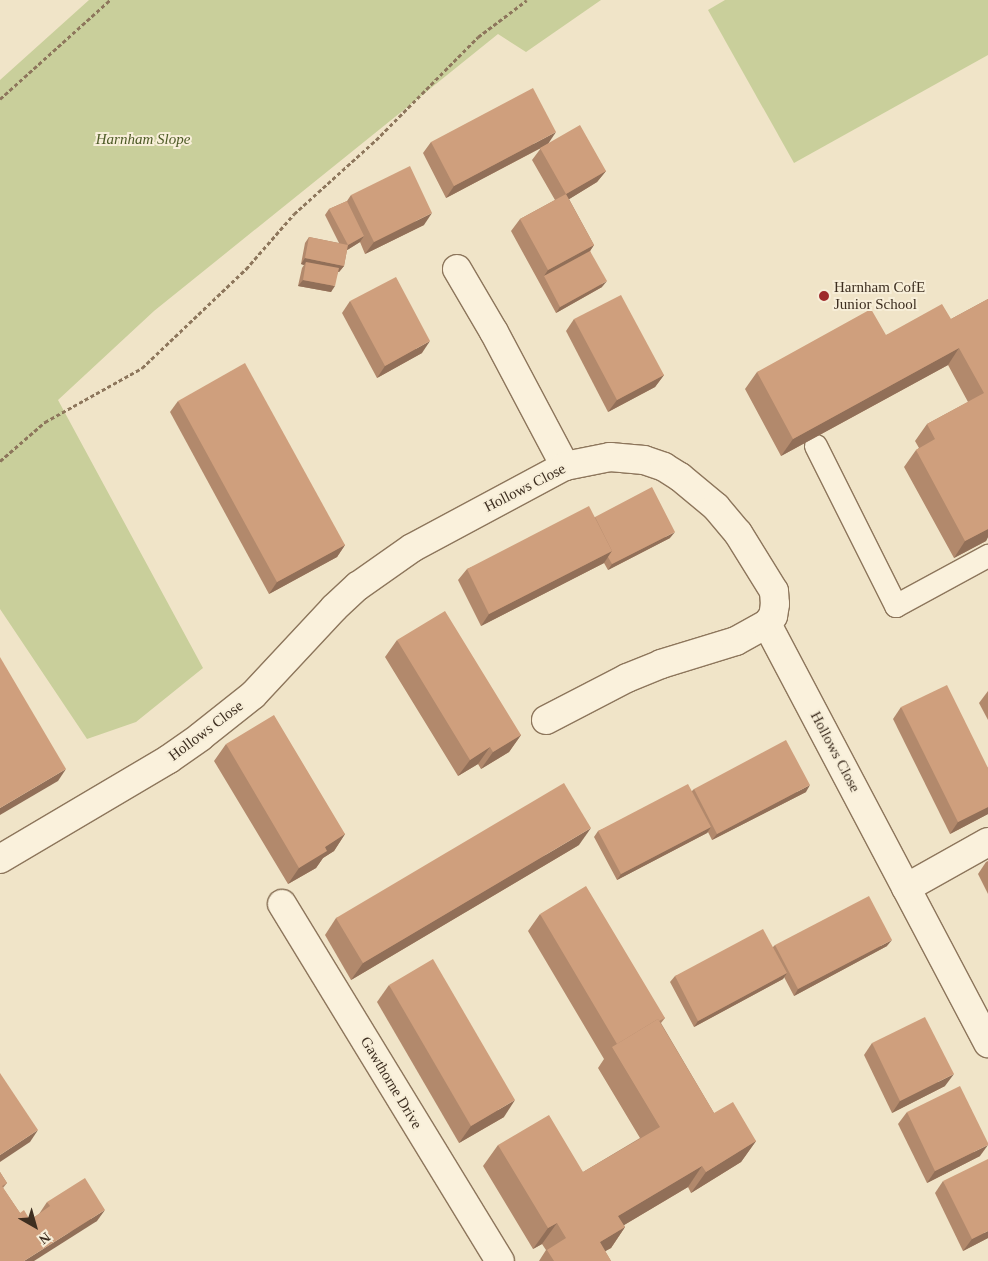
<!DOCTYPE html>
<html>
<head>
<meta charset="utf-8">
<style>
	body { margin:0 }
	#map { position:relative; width:988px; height:1261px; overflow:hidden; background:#f0e4c8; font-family:"Times New Roman",serif }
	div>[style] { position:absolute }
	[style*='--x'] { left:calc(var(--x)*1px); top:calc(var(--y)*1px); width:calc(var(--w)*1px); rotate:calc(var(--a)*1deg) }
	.green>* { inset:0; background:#c9cf9b }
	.path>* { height:3px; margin-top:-1.5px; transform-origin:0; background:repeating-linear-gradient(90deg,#8d765c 0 4px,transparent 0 6.5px) }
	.roads { filter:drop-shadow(1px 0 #8d765c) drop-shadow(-1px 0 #8d765c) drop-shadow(0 1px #8d765c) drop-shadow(0 -1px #8d765c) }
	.lane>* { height:22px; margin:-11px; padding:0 11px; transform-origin:11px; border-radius:11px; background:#faf1dc }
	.street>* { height:28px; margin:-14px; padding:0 14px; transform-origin:14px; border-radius:14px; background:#faf1dc }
	.wall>* { inset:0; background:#b2896c }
	.shaded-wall>* { inset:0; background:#916f58 }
	.building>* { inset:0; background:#cf9f7d }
	.dots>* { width:14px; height:14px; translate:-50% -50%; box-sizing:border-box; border:2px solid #f7eed8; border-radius:50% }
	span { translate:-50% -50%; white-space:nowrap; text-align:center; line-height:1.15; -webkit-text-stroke:4px #f7eed8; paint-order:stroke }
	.park-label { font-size:15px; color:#4d5a26; font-style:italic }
	.poi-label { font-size:15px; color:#3d2e20 }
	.left { translate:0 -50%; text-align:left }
	.street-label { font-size:15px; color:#3d2e20 }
	.north { position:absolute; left:10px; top:1201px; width:50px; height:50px; -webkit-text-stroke:4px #f7eed8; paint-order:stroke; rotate:142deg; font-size:14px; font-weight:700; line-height:20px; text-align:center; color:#3d2e20 }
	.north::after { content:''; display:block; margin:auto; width:18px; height:22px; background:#3d2e20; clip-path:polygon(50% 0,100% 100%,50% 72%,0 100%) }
</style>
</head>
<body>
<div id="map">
	<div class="green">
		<i style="clip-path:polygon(89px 0,601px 0,526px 52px,498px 34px,154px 311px,58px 400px,203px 668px,136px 722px,87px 739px,0 609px,0 80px)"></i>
		<i style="clip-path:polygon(725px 0,988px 0,988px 55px,794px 163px,708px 10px)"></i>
	</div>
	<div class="path">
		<i style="--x:0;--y:99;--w:148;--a:-42"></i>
		<i style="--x:0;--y:461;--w:60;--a:-40.9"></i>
		<i style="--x:45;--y:422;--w:111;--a:-29.1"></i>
		<i style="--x:142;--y:368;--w:144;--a:-43.6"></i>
		<i style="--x:246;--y:269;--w:73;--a:-48.9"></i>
		<i style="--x:294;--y:214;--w:110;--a:-42.1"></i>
		<i style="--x:376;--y:140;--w:145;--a:-45.3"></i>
		<i style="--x:478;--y:37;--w:61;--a:-37.1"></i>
	</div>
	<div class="roads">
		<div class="lane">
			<i style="--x:816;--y:446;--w:179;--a:63.4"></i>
			<i style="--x:896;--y:606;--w:105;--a:-28.5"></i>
		</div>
		<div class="street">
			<i style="--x:457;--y:269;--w:73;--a:59.6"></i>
			<i style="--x:494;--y:332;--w:152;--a:62.1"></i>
			<i style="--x:546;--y:720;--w:91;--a:-27.4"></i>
			<i style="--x:627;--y:678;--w:37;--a:-22"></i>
			<i style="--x:661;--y:664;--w:78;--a:-17"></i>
			<i style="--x:736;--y:641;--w:35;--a:-29"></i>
			<i style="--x:0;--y:859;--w:196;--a:-30.6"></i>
			<i style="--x:169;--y:759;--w:38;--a:-35"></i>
			<i style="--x:200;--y:737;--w:68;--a:-38.4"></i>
			<i style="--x:253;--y:695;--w:119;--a:-47"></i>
			<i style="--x:334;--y:608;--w:33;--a:-43"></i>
			<i style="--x:358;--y:586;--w:66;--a:-35.1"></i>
			<i style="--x:412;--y:548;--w:174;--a:-28.2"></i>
			<i style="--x:565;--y:466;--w:46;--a:-11.3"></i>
			<i style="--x:610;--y:457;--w:34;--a:5"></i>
			<i style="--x:644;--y:460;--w:21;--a:19"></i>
			<i style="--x:664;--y:467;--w:19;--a:32"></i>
			<i style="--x:680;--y:477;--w:47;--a:39.8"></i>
			<i style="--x:716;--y:507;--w:34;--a:50"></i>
			<i style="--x:738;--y:533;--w:68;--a:58.2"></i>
			<i style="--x:774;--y:591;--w:13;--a:86"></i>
			<i style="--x:775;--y:604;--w:12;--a:99"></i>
			<i style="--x:773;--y:616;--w:10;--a:127"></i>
			<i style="--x:767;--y:624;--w:474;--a:62.2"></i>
			<i style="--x:906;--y:888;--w:94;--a:-29.3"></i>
			<i style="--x:282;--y:904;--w:418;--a:58.6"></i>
		</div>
	</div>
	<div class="wall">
		<i style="clip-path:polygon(431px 142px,548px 144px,606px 171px,597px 182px,569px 199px,594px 245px,590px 251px,602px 287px,556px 313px,511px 231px,520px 219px,555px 200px,532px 160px,541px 148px,446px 198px,423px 153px)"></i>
		<i style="clip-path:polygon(351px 195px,424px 225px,365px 254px,360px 242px,347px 250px,344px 266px,339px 272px,338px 272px,331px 292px,298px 286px,302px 268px,304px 265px,301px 264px,305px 243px,309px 237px,339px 243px,325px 215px,329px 209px,347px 201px)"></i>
		<i style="clip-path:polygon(988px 299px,988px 537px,986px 541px,954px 558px,904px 467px,916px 450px,919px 448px,915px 441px,927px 424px,968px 402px,948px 365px,781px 456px,745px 389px,757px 372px,886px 335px,951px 319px)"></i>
		<i style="clip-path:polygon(350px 301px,422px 353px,377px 378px,342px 313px)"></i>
		<i style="clip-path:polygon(574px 319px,664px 375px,655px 387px,608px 412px,566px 331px)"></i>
		<i style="clip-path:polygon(178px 401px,345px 545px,337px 557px,269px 594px,170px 412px)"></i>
		<i style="clip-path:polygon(595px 517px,670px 538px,608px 570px,604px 563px,481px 626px,458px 580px,467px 569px)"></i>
		<i style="clip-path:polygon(397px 640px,521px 735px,509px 752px,481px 769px,478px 764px,458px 776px,385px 657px)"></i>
		<i style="clip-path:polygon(988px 691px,988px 720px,979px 703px)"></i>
		<i style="clip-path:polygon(901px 707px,988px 768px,988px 814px,950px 834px,893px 719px)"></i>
		<i style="clip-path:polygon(226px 744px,345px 834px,334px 851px,323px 858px,316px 868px,288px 884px,214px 761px)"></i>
		<i style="clip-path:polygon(694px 789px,806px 792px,712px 840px,708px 832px,707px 833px,617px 880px,594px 837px,598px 831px,692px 791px)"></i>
		<i style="clip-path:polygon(579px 845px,351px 980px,325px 935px,336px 918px)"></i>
		<i style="clip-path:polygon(988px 861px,988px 894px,978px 874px,986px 862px)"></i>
		<i style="clip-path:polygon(540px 914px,665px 1018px,661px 1023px,714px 1113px,756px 1141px,741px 1162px,691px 1193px,688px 1187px,624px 1225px,625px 1227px,611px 1248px,605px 1251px,611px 1261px,539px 1261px,546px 1250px,542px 1244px,533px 1249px,483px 1166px,498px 1145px,583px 1172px,640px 1138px,598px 1068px,604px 1059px,528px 931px)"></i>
		<i style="clip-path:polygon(775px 945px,887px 946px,794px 996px,784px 977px,783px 979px,694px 1027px,670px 982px,675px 976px,773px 947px)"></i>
		<i style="clip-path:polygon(389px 985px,504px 1117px,459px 1143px,377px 1002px)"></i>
		<i style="clip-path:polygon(872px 1043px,945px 1086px,892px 1113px,864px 1055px)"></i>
		<i style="clip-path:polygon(907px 1112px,980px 1156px,927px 1183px,898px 1124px)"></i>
		<i style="clip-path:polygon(0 1172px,7px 1183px,3px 1188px,20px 1213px,30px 1220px,39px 1214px,47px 1202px,97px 1221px,0 1261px)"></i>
		<i style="clip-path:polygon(943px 1181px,988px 1238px,963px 1251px,935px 1193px)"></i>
	</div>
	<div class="shaded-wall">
		<i style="clip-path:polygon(556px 132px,548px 144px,446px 198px,454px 186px)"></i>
		<i style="clip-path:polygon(606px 171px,597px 182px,558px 206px,566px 194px)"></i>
		<i style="clip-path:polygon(432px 213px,424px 225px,365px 254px,374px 242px)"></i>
		<i style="clip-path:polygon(364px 236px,360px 242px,344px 252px,348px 245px)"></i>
		<i style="clip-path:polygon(594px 245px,586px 257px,544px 276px,548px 270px)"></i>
		<i style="clip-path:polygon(305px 258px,344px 266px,339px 272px,306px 265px,306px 262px,304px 265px,301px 264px)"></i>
		<i style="clip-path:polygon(303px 280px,335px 286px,331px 292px,298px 286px)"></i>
		<i style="clip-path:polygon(607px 281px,602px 287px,556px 313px,560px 307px)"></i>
		<i style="clip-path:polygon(430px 341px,422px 353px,377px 378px,385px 366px)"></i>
		<i style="clip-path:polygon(959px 348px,948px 365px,781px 456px,793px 439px)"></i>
		<i style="clip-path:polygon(664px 375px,655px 387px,608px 412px,617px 400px)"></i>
		<i style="clip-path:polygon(988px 529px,988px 537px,986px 541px,954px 558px,965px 541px)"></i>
		<i style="clip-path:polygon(675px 532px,670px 538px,608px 570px,612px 564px)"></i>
		<i style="clip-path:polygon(345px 545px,337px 557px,269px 594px,277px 582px)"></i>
		<i style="clip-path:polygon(612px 551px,604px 563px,481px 626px,489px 614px)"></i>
		<i style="clip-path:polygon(521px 735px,509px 752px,481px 769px,493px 752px)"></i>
		<i style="clip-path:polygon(490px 747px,478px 764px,458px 776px,470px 760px)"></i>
		<i style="clip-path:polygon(66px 769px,58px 781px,0 815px,0 808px)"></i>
		<i style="clip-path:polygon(810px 785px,806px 792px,712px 840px,717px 834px)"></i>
		<i style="clip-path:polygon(988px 807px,988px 814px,950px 834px,958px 822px)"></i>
		<i style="clip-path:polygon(711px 827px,707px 833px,617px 880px,621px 874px)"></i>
		<i style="clip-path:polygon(591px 828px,579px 845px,351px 980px,363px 963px)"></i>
		<i style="clip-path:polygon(345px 834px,334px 851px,323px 858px,316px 868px,288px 884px,299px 868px,325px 847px)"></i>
		<i style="clip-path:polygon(892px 940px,887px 946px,794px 996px,798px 989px)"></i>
		<i style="clip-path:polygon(787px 973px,783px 979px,694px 1027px,698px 1021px)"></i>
		<i style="clip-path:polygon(954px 1074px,945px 1086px,892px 1113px,900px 1101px)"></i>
		<i style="clip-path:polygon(515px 1100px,504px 1117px,459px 1143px,471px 1126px)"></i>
		<i style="clip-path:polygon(38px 1130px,30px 1142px,0 1162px,0 1155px)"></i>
		<i style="clip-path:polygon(756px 1141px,741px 1162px,691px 1193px,706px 1172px)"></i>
		<i style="clip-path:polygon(988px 1145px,980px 1156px,927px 1183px,935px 1171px)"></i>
		<i style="clip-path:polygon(702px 1166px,688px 1187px,604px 1237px,618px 1216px)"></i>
		<i style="clip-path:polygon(105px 1210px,97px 1221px,34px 1261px,24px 1261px)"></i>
		<i style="clip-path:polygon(557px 1223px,542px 1244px,533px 1249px,548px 1228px)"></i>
		<i style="clip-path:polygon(625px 1227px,611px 1248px,588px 1261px,600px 1242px)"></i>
		<i style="clip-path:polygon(988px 1231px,988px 1238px,963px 1251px,972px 1239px)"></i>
	</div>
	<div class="building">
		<i style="clip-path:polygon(533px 88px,556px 132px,454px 186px,431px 142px)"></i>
		<i style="clip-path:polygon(580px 125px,606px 171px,566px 194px,594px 245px,548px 270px,520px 219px,566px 194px,540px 148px)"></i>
		<i style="clip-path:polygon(410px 166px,432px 213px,374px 242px,351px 195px)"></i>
		<i style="clip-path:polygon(347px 201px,364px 236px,348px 245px,344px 266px,305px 258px,309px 237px,348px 245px,329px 209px)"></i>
		<i style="clip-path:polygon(590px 251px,607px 281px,560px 307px,544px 276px)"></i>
		<i style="clip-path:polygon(306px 262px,339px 268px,335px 286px,303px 280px)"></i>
		<i style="clip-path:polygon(396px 277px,430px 341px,385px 366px,350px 301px)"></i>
		<i style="clip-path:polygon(621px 295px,664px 375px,617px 400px,574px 319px)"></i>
		<i style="clip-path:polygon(988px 299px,988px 529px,965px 541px,916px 450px,935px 439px,927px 424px,984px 393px,959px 348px,793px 439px,757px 372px,871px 309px,886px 335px,942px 304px,951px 319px)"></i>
		<i style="clip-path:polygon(245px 363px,345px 545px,277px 582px,178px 401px)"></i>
		<i style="clip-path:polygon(652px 487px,675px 532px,612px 564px,608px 557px,612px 551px,595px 517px)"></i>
		<i style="clip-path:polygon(589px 506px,612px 551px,489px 614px,467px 569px)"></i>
		<i style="clip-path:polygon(445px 611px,521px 735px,493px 752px,490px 747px,470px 760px,397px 640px)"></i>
		<i style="clip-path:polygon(0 657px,66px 769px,0 808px)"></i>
		<i style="clip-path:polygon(947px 685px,988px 768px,988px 807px,958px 822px,901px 707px)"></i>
		<i style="clip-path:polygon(274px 715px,345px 834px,325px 847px,327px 851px,299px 868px,226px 744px)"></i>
		<i style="clip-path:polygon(786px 740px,810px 785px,717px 834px,694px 789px)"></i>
		<i style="clip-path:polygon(564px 783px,591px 828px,363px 963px,336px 918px)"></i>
		<i style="clip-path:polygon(688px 784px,711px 827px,621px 874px,598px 831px)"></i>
		<i style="clip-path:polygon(586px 886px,665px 1018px,659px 1021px,658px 1019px,617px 1044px,540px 914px)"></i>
		<i style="clip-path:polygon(869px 896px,892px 940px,798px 989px,775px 945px)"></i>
		<i style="clip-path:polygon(763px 929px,787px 973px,698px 1021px,675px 976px)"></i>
		<i style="clip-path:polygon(433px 959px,515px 1100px,471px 1126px,389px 985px)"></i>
		<i style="clip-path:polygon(925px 1017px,954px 1074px,900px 1101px,872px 1043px)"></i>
		<i style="clip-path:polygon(658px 1019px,714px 1113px,733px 1102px,756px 1141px,706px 1172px,702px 1166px,618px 1216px,625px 1227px,600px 1242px,611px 1261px,554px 1261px,547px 1250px,566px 1238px,557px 1223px,548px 1228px,498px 1145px,549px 1115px,583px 1172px,660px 1127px,612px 1047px)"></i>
		<i style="clip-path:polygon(0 1073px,38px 1130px,0 1155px)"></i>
		<i style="clip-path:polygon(960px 1086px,988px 1143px,988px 1145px,935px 1171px,907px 1112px)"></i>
		<i style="clip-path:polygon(988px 1159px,988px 1231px,972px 1239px,943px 1181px)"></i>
		<i style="clip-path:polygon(0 1172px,7px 1183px,2px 1186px,20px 1213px,24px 1210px,30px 1220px,50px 1206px,47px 1202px,85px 1178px,105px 1210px,24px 1261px,0 1261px)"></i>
	</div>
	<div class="dots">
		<i style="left:824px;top:296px;background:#9e2a2b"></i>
	</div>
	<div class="park-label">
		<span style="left:143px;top:140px">Harnham Slope</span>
	</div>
	<div class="poi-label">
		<span class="left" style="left:834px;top:296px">Harnham CofE<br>Junior School</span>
	</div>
	<div class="street-label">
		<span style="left:525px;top:488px;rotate:-27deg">Hollows Close</span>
		<span style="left:206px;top:731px;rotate:-37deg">Hollows Close</span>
		<span style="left:835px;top:752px;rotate:62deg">Hollows Close</span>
		<span style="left:391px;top:1083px;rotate:59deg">Gawthorne Drive</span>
	</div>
	<div class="north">N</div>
</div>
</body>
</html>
